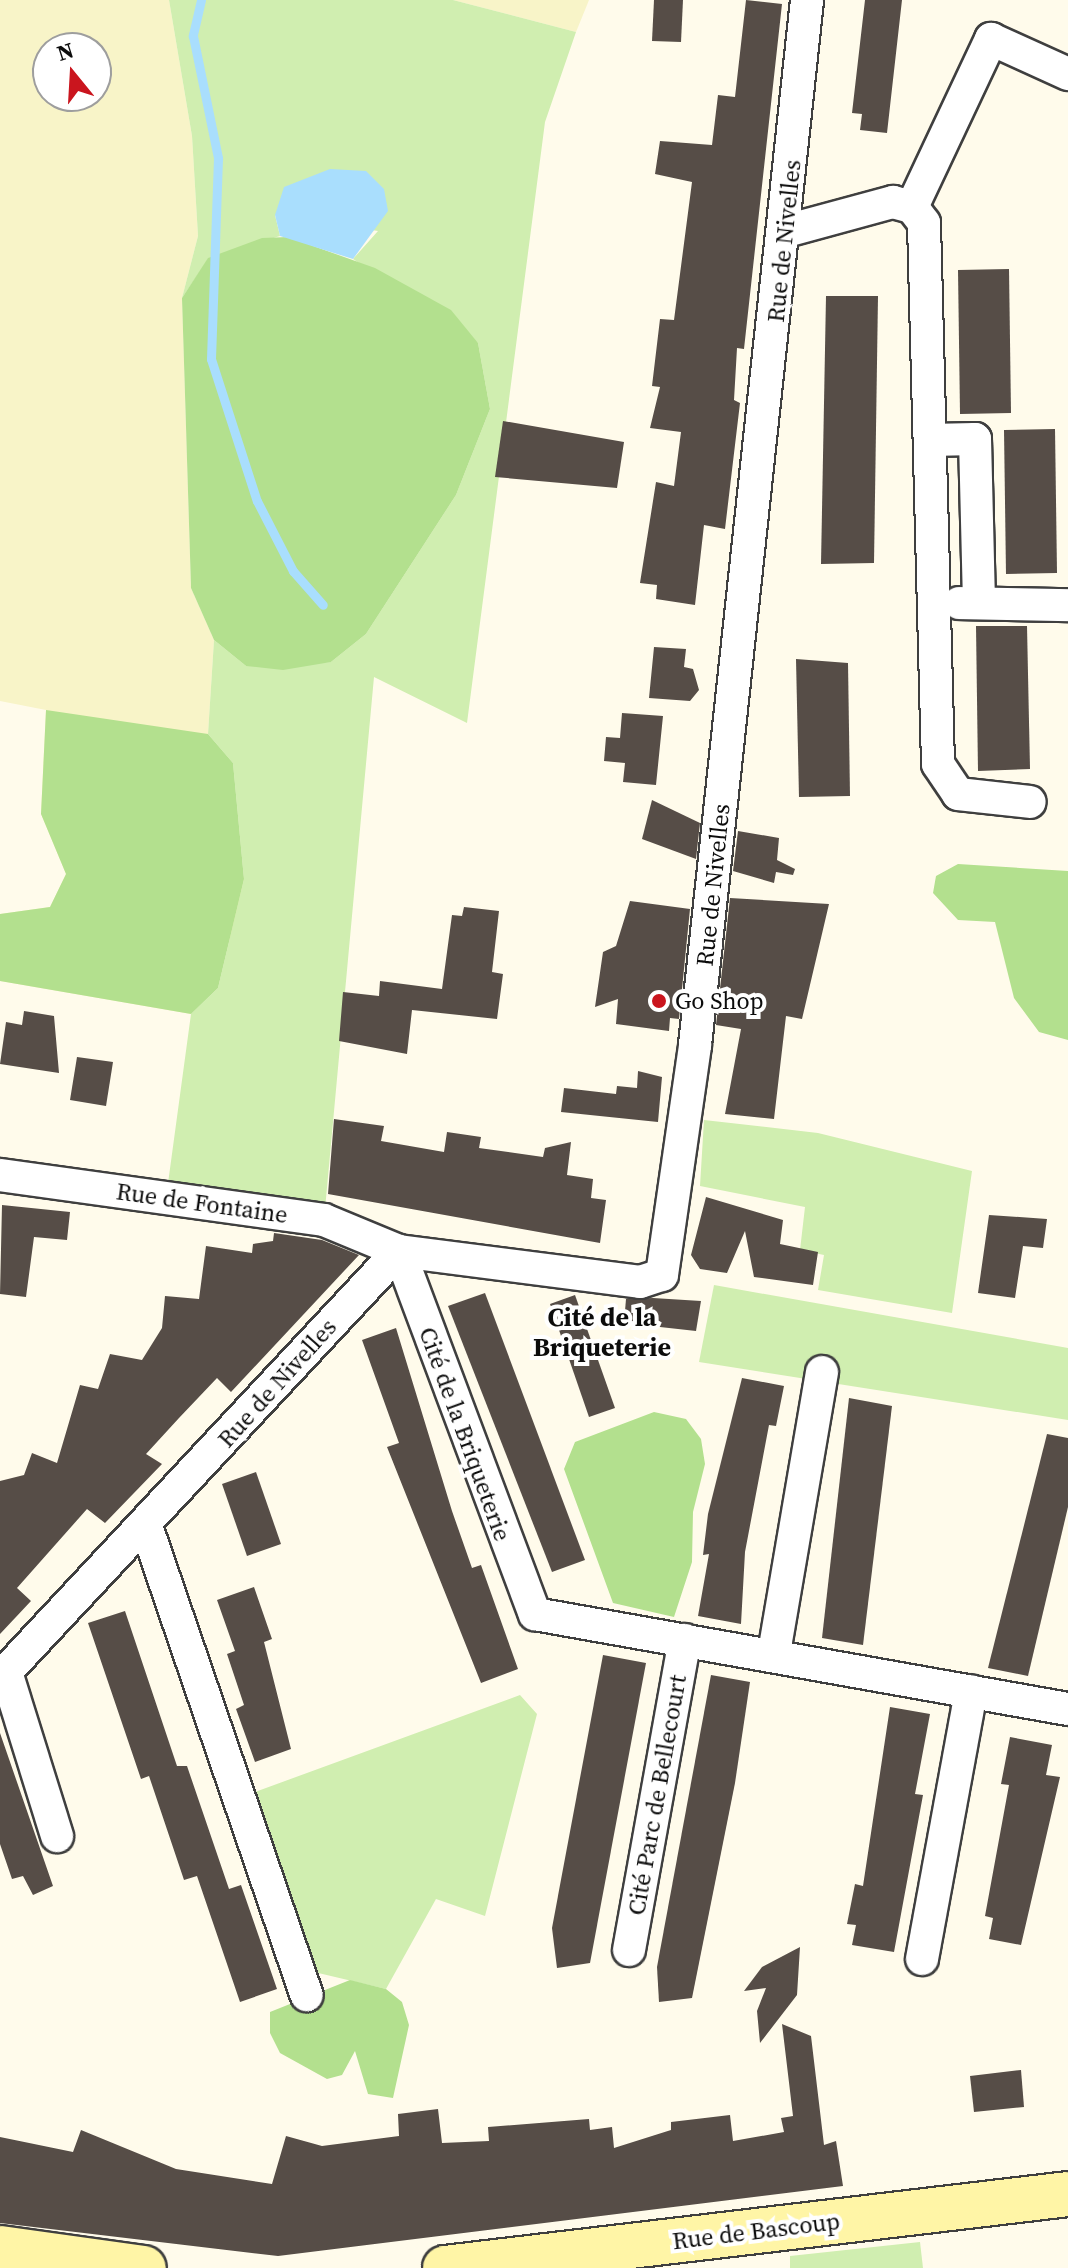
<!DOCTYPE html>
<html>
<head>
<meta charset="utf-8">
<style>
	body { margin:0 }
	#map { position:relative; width:1068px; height:2268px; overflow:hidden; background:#fffbeb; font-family:"Source Serif 4",serif }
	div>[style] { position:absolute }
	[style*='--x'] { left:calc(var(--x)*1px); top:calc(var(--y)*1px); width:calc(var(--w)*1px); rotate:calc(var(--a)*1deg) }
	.farmland>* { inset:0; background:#f8f4c8 }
	.green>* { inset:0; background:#d0eeb0 }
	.forest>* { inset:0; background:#b3e08e }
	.water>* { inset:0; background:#a9defd }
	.stream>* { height:9px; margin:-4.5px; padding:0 4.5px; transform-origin:4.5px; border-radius:4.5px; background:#a9defd }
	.building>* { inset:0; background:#564d47 }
	.roads { filter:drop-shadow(2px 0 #3f3f3f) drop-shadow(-2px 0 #3f3f3f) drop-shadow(0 2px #3f3f3f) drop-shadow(0 -2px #3f3f3f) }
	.street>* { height:32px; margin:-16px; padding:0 16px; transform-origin:16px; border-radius:16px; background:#fff }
	.secondary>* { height:44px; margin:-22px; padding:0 22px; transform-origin:22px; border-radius:22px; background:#fff5a6 }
	.dots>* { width:22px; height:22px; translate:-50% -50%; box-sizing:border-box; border:4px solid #fff; border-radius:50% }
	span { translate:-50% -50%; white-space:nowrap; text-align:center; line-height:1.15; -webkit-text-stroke:8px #fff; paint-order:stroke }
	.street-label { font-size:24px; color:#0c0c0c }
	.poi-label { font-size:24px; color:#0c0c0c }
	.left { translate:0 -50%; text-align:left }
	.neighbourhood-label { font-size:26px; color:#0c0c0c; font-weight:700 }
	.north { position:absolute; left:32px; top:32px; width:80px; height:80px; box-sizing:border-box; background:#fff; border:2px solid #9e9e9e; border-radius:50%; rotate:342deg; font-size:22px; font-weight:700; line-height:32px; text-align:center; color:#0c0c0c }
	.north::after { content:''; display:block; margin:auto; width:28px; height:36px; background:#ca151e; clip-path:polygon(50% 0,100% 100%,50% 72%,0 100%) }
</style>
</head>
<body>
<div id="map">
	<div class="farmland">
		<i style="clip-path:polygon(evenodd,0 0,169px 0,192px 136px,198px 236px,182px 298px,191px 588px,214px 640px,208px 734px,244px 879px,232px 935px,191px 1014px,0 981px,0 914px,50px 907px,66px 874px,41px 814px,46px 710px,0 701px,0 0,48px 48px,96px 48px,96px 96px,48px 96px,48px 48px)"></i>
		<i style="clip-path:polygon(453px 0,589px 0,576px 32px)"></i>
	</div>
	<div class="green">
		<i style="clip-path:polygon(169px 0,453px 0,576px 32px,545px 122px,467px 723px,374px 677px,324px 1220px,166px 1198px,191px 1014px,218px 988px,244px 879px,233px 763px,208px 734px,214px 640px,246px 666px,331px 662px,366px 634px,456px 495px,490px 409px,478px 343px,353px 259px,378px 231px,275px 215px,280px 236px,209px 258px,182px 298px,198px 236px,192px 136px)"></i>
		<i style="clip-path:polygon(704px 1120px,818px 1133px,972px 1171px,952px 1313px,818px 1290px,824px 1255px,800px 1250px,805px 1207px,700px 1186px)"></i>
		<i style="clip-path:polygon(714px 1285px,1068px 1348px,1068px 1420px,699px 1362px)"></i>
		<i style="clip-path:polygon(520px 1695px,537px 1714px,485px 1916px,436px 1899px,386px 1989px,314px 1972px,255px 1792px)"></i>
		<i style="clip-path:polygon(920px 2242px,923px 2268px,790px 2268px,790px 2256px)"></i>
	</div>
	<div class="forest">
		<i style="clip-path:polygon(288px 237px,375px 268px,451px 310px,478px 343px,490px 409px,456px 495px,366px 634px,331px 662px,283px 670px,246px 666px,214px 640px,191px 588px,182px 298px,208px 258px,262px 238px)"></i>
		<i style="clip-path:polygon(46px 710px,208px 734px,233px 763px,244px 879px,218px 988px,191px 1014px,0 981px,0 914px,50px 907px,66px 874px,41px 814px)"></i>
		<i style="clip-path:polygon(958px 864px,1068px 871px,1068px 1040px,1039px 1032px,1014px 998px,995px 922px,958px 920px,933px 893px,936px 876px)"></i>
		<i style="clip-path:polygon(654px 1412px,686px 1419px,701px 1439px,705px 1464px,693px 1512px,692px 1562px,674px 1617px,613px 1603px,564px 1469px,575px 1442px)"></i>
		<i style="clip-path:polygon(350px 1980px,386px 1989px,402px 2002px,409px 2025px,393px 2098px,368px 2094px,355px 2051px,342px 2075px,327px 2079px,280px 2053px,270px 2033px,270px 2012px)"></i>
	</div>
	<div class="water">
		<i style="clip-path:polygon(330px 169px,366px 171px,384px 189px,388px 211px,353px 259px,280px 236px,275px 215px,284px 187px)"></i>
	</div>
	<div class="stream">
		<i style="--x:201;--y:0;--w:37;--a:103"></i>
		<i style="--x:193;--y:36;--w:125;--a:78.4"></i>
		<i style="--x:218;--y:158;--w:201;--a:92"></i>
		<i style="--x:211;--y:359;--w:149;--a:72.1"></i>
		<i style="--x:257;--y:501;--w:79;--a:62.8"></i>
		<i style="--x:293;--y:571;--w:45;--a:48.6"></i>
	</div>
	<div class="building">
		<i style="clip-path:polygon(654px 0,683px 0,681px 42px,652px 41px)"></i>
		<i style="clip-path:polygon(746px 0,782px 4px,744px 349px,737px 348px,734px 400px,740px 403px,725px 529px,704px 525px,695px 605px,656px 599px,657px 585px,640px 583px,656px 482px,674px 486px,681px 432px,650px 428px,660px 387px,652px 386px,660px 319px,674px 320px,692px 182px,655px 174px,660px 141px,712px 145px,718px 95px,735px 97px)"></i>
		<i style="clip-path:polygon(865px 0,902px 0,887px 133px,860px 130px,862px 114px,852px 113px)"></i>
		<i style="clip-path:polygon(1009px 269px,1011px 413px,960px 414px,958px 270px)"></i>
		<i style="clip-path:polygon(826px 296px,878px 296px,874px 563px,821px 564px)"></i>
		<i style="clip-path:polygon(503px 421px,624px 442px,617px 488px,495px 477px)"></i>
		<i style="clip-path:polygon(1055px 429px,1057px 573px,1006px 574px,1004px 430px)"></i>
		<i style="clip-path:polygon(976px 626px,1027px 626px,1030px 769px,978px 771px)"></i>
		<i style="clip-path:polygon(654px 647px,686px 649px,684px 667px,693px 669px,699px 690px,690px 701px,649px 698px)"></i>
		<i style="clip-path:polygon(796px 659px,848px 663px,850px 796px,799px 797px)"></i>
		<i style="clip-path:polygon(622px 713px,663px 716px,656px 785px,623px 782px,625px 763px,604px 761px,606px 737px,620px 738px)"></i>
		<i style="clip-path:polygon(652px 800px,700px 823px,696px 859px,642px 839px)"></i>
		<i style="clip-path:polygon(738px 831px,779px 838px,777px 860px,795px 869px,793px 875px,776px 872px,774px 883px,733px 871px)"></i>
		<i style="clip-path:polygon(730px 898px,829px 904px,802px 1019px,786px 1016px,774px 1119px,725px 1114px,741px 1029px,716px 1025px)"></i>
		<i style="clip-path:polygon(630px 901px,690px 909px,679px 1019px,670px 1018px,669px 1031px,616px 1024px,618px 999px,595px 1007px,603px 952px,616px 946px)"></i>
		<i style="clip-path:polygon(464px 907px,499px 911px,492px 972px,503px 974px,497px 1019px,412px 1010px,407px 1054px,339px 1041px,343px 992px,379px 996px,380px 981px,442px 989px,452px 915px,462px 916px)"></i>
		<i style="clip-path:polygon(24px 1011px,54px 1016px,59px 1073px,0 1064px,6px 1022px,22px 1025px)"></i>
		<i style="clip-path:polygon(77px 1057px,113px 1062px,106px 1106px,70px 1100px)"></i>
		<i style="clip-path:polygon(638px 1071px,662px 1077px,658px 1122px,561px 1112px,564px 1088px,616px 1094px,617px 1086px,637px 1088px)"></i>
		<i style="clip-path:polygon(334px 1119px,384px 1126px,381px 1141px,444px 1152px,447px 1132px,481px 1137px,479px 1148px,543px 1157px,545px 1148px,571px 1142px,567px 1175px,593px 1179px,591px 1198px,606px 1200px,600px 1243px,328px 1194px)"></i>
		<i style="clip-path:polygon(706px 1197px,783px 1220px,780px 1244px,818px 1252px,813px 1285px,754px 1277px,745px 1231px,727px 1273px,700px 1269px,691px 1255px)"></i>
		<i style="clip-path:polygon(2px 1205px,70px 1212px,67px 1240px,34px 1237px,26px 1297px,0 1294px)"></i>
		<i style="clip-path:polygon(989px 1215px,1047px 1219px,1043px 1248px,1023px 1246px,1015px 1298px,978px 1293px)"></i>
		<i style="clip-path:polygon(274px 1233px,322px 1240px,359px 1255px,231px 1392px,217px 1378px,179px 1418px,146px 1454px,162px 1464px,105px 1523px,87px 1509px,17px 1588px,31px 1601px,0 1634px,0 1481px,24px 1475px,32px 1453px,57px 1463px,80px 1385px,98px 1389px,110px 1354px,142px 1360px,162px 1328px,165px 1296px,199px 1299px,206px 1246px,252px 1253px,253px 1244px,273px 1241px)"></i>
		<i style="clip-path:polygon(485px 1293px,585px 1560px,552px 1572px,448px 1306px)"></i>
		<i style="clip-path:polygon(575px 1295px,615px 1408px,589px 1417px,550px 1304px)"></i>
		<i style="clip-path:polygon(653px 1298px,701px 1301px,696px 1331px,624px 1323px,626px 1299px)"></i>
		<i style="clip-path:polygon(396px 1328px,452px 1511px,472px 1568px,481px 1565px,518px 1669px,481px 1683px,387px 1447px,399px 1443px,362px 1340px)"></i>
		<i style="clip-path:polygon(742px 1378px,784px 1386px,776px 1426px,769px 1425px,745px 1552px,741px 1624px,698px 1616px,709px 1554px,703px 1555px,708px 1514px)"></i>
		<i style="clip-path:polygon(849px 1398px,892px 1406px,863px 1645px,822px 1638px)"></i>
		<i style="clip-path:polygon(1047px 1434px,1068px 1438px,1068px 1507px,1028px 1676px,988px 1668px)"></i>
		<i style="clip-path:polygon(256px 1472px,281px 1544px,247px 1556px,222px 1484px)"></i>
		<i style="clip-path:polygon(254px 1587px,272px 1639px,264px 1642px,291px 1749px,255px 1762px,236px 1709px,244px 1705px,227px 1654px,235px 1651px,217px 1600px)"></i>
		<i style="clip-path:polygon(125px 1611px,177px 1766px,187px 1766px,229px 1889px,241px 1885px,277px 1989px,240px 2002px,197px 1876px,184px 1880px,149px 1776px,141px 1779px,88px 1623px)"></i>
		<i style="clip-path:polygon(603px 1655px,646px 1663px,590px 1963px,557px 1968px,552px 1928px)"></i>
		<i style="clip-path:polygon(711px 1675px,750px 1682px,735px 1783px,692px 1998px,659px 2002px,657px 1967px)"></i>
		<i style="clip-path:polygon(890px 1707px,930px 1714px,915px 1794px,923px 1795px,894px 1952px,852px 1945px,856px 1925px,847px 1924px,855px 1884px,863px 1886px)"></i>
		<i style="clip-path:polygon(0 1733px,53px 1886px,33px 1895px,23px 1876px,12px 1879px,0 1844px)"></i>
		<i style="clip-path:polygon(1010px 1737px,1052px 1745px,1046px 1775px,1060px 1777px,1021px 1945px,989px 1939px,993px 1918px,985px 1916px,1009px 1785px,1001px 1784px)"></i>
		<i style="clip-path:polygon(800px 1947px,797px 1995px,760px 2043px,757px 2011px,766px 1988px,744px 1991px,762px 1967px)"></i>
		<i style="clip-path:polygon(782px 2024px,811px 2036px,824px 2145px,836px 2141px,843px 2186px,278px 2256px,0 2223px,0 2137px,73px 2152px,81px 2130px,176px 2169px,272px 2184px,286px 2136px,322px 2146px,399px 2136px,398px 2114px,438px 2109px,442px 2143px,489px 2141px,488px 2127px,589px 2119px,590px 2130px,612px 2127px,614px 2148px,671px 2130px,671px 2122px,730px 2115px,733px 2141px,784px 2132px,781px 2118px,793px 2116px)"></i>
		<i style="clip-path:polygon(1021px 2070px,1024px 2107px,974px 2112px,970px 2076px)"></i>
	</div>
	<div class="roads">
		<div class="street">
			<i style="--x:912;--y:207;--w:186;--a:-64.8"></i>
			<i style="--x:991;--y:39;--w:85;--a:24.4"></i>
			<i style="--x:786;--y:231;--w:111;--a:-15.2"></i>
			<i style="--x:893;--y:202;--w:20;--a:15"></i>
			<i style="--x:912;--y:207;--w:20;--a:53"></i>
			<i style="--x:924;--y:223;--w:541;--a:88.52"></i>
			<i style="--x:938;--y:764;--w:36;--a:56"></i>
			<i style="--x:958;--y:794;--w:72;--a:6.3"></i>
			<i style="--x:930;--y:440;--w:45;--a:-1.3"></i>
			<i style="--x:975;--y:439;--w:164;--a:88.6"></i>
			<i style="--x:959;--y:603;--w:109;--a:1.1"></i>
			<i style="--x:0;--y:1175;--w:327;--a:7.9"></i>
			<i style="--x:324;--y:1220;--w:81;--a:22.5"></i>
			<i style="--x:399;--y:1251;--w:243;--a:7.3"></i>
			<i style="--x:640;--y:1282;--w:23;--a:-18"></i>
			<i style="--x:662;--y:1275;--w:232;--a:-81.8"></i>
			<i style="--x:695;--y:1045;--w:1051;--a:-83.88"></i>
			<i style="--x:399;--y:1251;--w:388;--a:69.5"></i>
			<i style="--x:535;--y:1614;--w:541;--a:10.11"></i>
			<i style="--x:146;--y:1526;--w:496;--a:71.1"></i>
			<i style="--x:774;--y:1653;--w:285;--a:-80.3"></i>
			<i style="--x:6;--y:1672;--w:172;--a:72.7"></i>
			<i style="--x:0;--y:1678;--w:584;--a:-46.94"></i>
			<i style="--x:629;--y:1950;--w:315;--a:-79.8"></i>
			<i style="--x:922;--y:1959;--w:272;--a:-79.6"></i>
		</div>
		<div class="secondary">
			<i style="--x:0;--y:2248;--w:145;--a:7.9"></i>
			<i style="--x:445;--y:2268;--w:627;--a:-6.77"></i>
		</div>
	</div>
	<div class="dots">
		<i style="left:659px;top:1001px;background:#ca151e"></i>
	</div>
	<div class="street-label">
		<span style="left:784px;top:241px;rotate:-84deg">Rue de Nivelles</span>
		<span style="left:713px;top:885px;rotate:-84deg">Rue de Nivelles</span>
		<span style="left:202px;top:1203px;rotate:8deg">Rue de Fontaine</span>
		<span style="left:277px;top:1383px;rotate:-48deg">Rue de Nivelles</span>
		<span style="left:465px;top:1434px;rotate:70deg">Cité de la Briqueterie</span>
		<span style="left:657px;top:1795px;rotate:-80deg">Cité Parc de Bellecourt</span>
		<span style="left:756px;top:2231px;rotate:-7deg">Rue de Bascoup</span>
	</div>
	<div class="poi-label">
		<span class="left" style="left:675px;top:1001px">Go Shop</span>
	</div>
	<div class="neighbourhood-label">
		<span style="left:602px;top:1333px">Cité de la<br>Briqueterie</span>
	</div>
	<div class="north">N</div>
</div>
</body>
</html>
